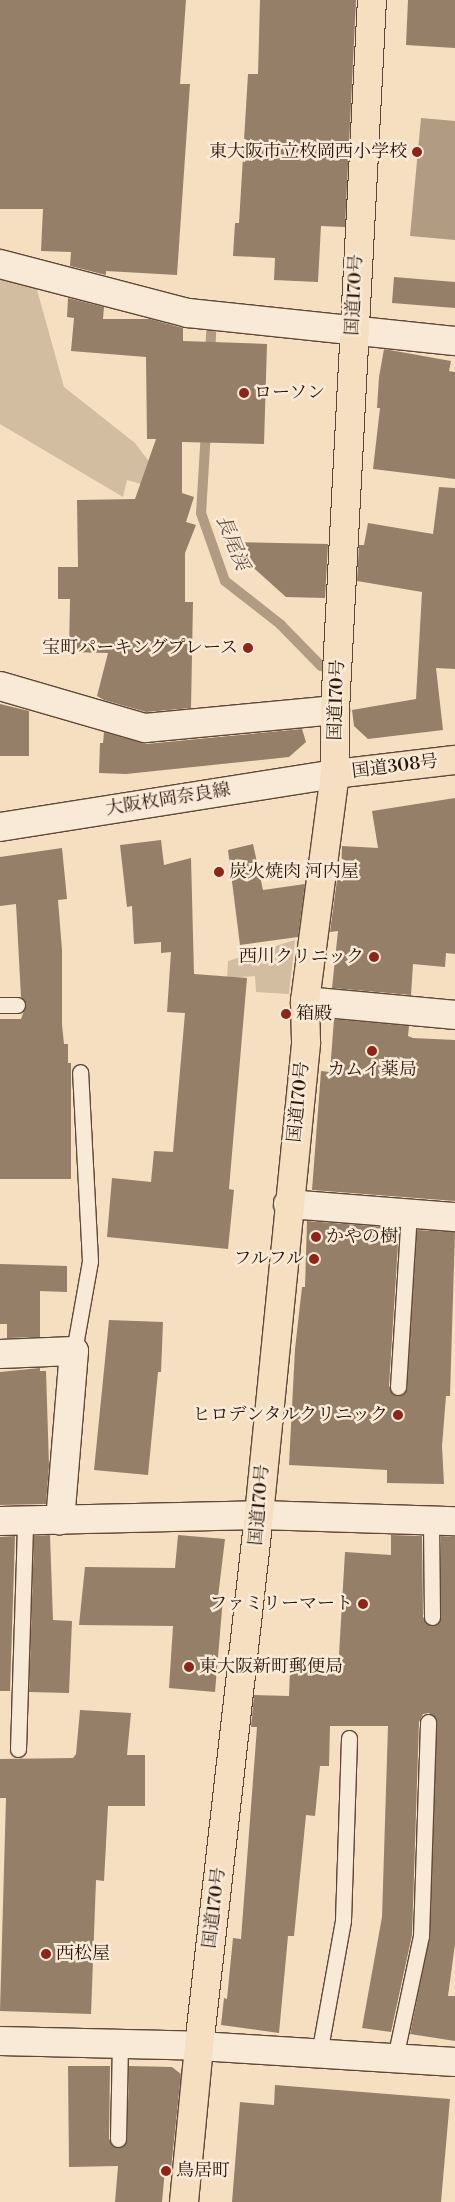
<!DOCTYPE html>
<html>
<head>
<meta charset="utf-8">
<style>
	body { margin:0 }
	#map { position:relative; width:455px; height:2202px; overflow:hidden; background:#f5dfc0; font-family:"Libre Bodoni","Noto Serif JP",serif }
	div>[style] { position:absolute }
	[style*='--x'] { left:calc(var(--x)*1px); top:calc(var(--y)*1px); width:calc(var(--w)*1px); rotate:calc(var(--a)*1deg) }
	.green>* { inset:0; background:#d3bda1 }
	.water>* { inset:0; background:#b19b82 }
	.stream>* { height:10px; margin:-5px; padding:0 5px; transform-origin:5px; border-radius:5px; background:#b19b82 }
	.building>* { inset:0; background:#957f69 }
	.roads { filter:drop-shadow(1px 0 #5e4838) drop-shadow(-1px 0 #5e4838) drop-shadow(0 1px #5e4838) drop-shadow(0 -1px #5e4838) }
	.service>* { height:15px; margin:-7.5px; padding:0 7.5px; transform-origin:7.5px; border-radius:7.5px; background:#f8ead6 }
	.minor>* { height:28px; margin:-14px; padding:0 14px; transform-origin:14px; border-radius:14px; background:#f8ead6 }
	.tertiary>* { height:28px; margin:-14px; padding:0 14px; transform-origin:14px; border-radius:14px; background:#f8ead6 }
	.secondary>* { height:28px; margin:-14px; padding:0 14px; transform-origin:14px; border-radius:14px; background:#f8ead6 }
	.trunk>* { height:28px; margin:-14px; padding:0 14px; transform-origin:14px; border-radius:14px; background:#f5dfc0 }
	.dots>* { width:14px; height:14px; translate:-50% -50%; box-sizing:border-box; border:2px solid #f8ead6; border-radius:50% }
	span { translate:-50% -50%; white-space:nowrap; text-align:center; line-height:1.15; -webkit-text-stroke:5px #f8ead6; paint-order:stroke }
	.poi-label { font-size:18px; color:#2c160b }
	.right { translate:-100% -50%; text-align:right }
	.left { translate:0 -50%; text-align:left }
	.street-label { font-size:18px; color:#2c160b }
	.water-label { font-size:19px; color:#614b3b; font-style:italic }
</style>
</head>
<body>
<div id="map">
	<div class="green">
		<i style="clip-path:polygon(0 277px,36px 286px,64px 387px,135px 443px,157px 472px,155px 488px,127px 480px,123px 497px,0 424px)"></i>
		<i style="clip-path:polygon(295px 940px,289px 994px,256px 992px,255px 976px,227px 978px,228px 961px)"></i>
	</div>
	<div class="water">
		<i style="clip-path:polygon(421px 118px,455px 121px,455px 240px,410px 236px)"></i>
	</div>
	<div class="stream">
		<i style="--x:210;--y:355;--w:22;--a:-87"></i>
		<i style="--x:206;--y:430;--w:83;--a:93.4"></i>
		<i style="--x:201;--y:513;--w:72;--a:70.6"></i>
		<i style="--x:225;--y:581;--w:70;--a:38"></i>
		<i style="--x:280;--y:624;--w:59;--a:45.7"></i>
	</div>
	<div class="building">
		<i style="clip-path:polygon(0 0,186px 0,180px 84px,190px 84px,177px 275px,106px 271px,106px 275px,70px 266px,71px 252px,41px 251px,43px 209px,0 209px)"></i>
		<i style="clip-path:polygon(260px 0,356px 0,345px 227px,321px 226px,318px 282px,274px 280px,275px 258px,233px 256px,235px 223px,239px 223px,248px 74px,258px 74px)"></i>
		<i style="clip-path:polygon(408px 0,455px 0,455px 48px,406px 45px)"></i>
		<i style="clip-path:polygon(394px 277px,455px 282px,455px 308px,392px 303px)"></i>
		<i style="clip-path:polygon(68px 298px,104px 307px,103px 319px,150px 319px,183px 328px,183px 341px,267px 344px,264px 444px,182px 442px,182px 493px,194px 497px,186px 522px,196px 525px,185px 553px,185px 602px,193px 602px,191px 708px,146px 712px,104px 700px,97px 696px,108px 653px,69px 652px,70px 599px,58px 599px,58px 567px,78px 567px,77px 500px,135px 499px,156px 439px,147px 439px,146px 357px,71px 351px,74px 318px,67px 317px)"></i>
		<i style="clip-path:polygon(384px 349px,451px 361px,449px 371px,455px 372px,455px 479px,373px 469px,380px 408px,377px 408px,379px 377px)"></i>
		<i style="clip-path:polygon(439px 487px,455px 488px,455px 669px,436px 668px,443px 730px,368px 739px,354px 726px,352px 710px,416px 699px,422px 592px,357px 581px,359px 545px,364px 545px,368px 523px,433px 534px)"></i>
		<i style="clip-path:polygon(225px 542px,328px 544px,325px 598px,286px 597px)"></i>
		<i style="clip-path:polygon(0 704px,29px 711px,29px 756px,0 756px)"></i>
		<i style="clip-path:polygon(302px 729px,306px 742px,289px 757px,126px 774px,99px 773px,100px 743px,103px 743px,104px 732px,146px 744px)"></i>
		<i style="clip-path:polygon(455px 798px,455px 954px,446px 953px,445px 967px,413px 964px,411px 995px,332px 988px,338px 931px,330px 932px,337px 880px,341px 879px,342px 846px,378px 848px,372px 811px)"></i>
		<i style="clip-path:polygon(161px 840px,164px 865px,191px 858px,194px 974px,247px 978px,229px 1189px,234px 1190px,228px 1249px,107px 1237px,112px 1178px,151px 1182px,154px 1151px,173px 1152px,185px 1013px,167px 1012px,171px 952px,161px 953px,161px 942px,134px 944px,132px 906px,127px 907px,120px 845px)"></i>
		<i style="clip-path:polygon(253px 844px,263px 890px,305px 884px,298px 937px,240px 945px,228px 850px)"></i>
		<i style="clip-path:polygon(62px 848px,67px 899px,58px 900px,62px 950px,62px 1025px,64px 1044px,68px 1044px,68px 1063px,71px 1063px,71px 1179px,0 1179px,0 1019px,21px 1019px,26px 1005px,21px 997px,16px 904px,0 906px,0 857px)"></i>
		<i style="clip-path:polygon(334px 1019px,409px 1026px,408px 1036px,413px 1038px,455px 1040px,455px 1201px,312px 1190px,321px 1071px,330px 1072px)"></i>
		<i style="clip-path:polygon(307px 1221px,399px 1228px,389px 1386px,397px 1396px,403px 1395px,407px 1388px,417px 1230px,455px 1232px,450px 1396px,446px 1396px,442px 1446px,444px 1484px,387px 1483px,387px 1470px,289px 1465px,295px 1349px,302px 1287px,305px 1287px)"></i>
		<i style="clip-path:polygon(0 1264px,67px 1266px,67px 1292px,40px 1291px,40px 1337px,7px 1338px,7px 1324px,0 1324px)"></i>
		<i style="clip-path:polygon(109px 1320px,163px 1322px,161px 1372px,158px 1372px,148px 1475px,94px 1470px)"></i>
		<i style="clip-path:polygon(40px 1368px,40px 1371px,46px 1371px,49px 1466px,46px 1504px,0 1505px,0 1372px)"></i>
		<i style="clip-path:polygon(50px 1535px,53px 1620px,72px 1621px,69px 1693px,29px 1692px,34px 1536px)"></i>
		<i style="clip-path:polygon(178px 1535px,225px 1539px,218px 1597px,223px 1598px,215px 1692px,169px 1688px,173px 1626px,79px 1625px,85px 1567px,175px 1568px)"></i>
		<i style="clip-path:polygon(391px 1535px,422px 1536px,423px 1617px,432px 1626px,437px 1625px,441px 1617px,441px 1536px,455px 1537px,455px 1944px,448px 1996px,455px 1996px,455px 2041px,410px 2034px,430px 1936px,437px 1722px,429px 1713px,423px 1714px,419px 1722px,412px 1935px,391px 2032px,362px 2028px,382px 1917px,388px 1726px,330px 1726px,329px 1766px,320px 1766px,315px 1816px,306px 1815px,294px 1936px,288px 1936px,279px 2033px,221px 2025px,224px 1998px,227px 1999px,233px 1938px,241px 1939px,257px 1727px,251px 1727px,254px 1695px,289px 1696px,290px 1670px,338px 1672px,345px 1552px,391px 1555px)"></i>
		<i style="clip-path:polygon(15px 1536px,10px 1691px,0 1691px,0 1537px)"></i>
		<i style="clip-path:polygon(80px 1710px,131px 1713px,127px 1755px,145px 1755px,145px 1806px,108px 1806px,104px 1881px,96px 1880px,91px 2014px,0 2011px,6px 1798px,0 1798px,0 1759px,73px 1758px,76px 1754px)"></i>
		<i style="clip-path:polygon(68px 2066px,110px 2066px,109px 2139px,117px 2148px,123px 2147px,127px 2139px,129px 2066px,172px 2067px,181px 2074px,171px 2169px,165px 2169px,162px 2202px,115px 2202px,118px 2166px,69px 2167px)"></i>
		<i style="clip-path:polygon(275px 2085px,450px 2099px,441px 2202px,232px 2202px,240px 2102px,274px 2105px)"></i>
	</div>
	<div class="roads">
		<div class="service">
			<i style="--x:0;--y:1005;--w:17;--a:0"></i>
			<i style="--x:74;--y:1351;--w:91;--a:-79.9"></i>
			<i style="--x:90;--y:1261;--w:189;--a:-93"></i>
			<i style="--x:398;--y:1387;--w:173;--a:-86.4"></i>
			<i style="--x:431;--y:1521;--w:96;--a:89.4"></i>
			<i style="--x:18;--y:1749;--w:228;--a:-88.2"></i>
			<i style="--x:319;--y:2054;--w:136;--a:-79.8"></i>
			<i style="--x:343;--y:1920;--w:182;--a:-88.1"></i>
			<i style="--x:395;--y:2058;--w:125;--a:-78"></i>
			<i style="--x:421;--y:1936;--w:214;--a:-88.1"></i>
			<i style="--x:118;--y:2139;--w:95;--a:-88.8"></i>
		</div>
		<div class="minor">
			<i style="--x:0;--y:264;--w:194;--a:14.6"></i>
			<i style="--x:188;--y:313;--w:268;--a:6"></i>
			<i style="--x:0;--y:686;--w:151;--a:16.2"></i>
			<i style="--x:145;--y:728;--w:191;--a:-5.4"></i>
			<i style="--x:305;--y:1001;--w:151;--a:5.3"></i>
			<i style="--x:288;--y:1204;--w:168;--a:4.5"></i>
			<i style="--x:0;--y:1354;--w:74;--a:-2.3"></i>
			<i style="--x:74;--y:1351;--w:170;--a:94.7"></i>
			<i style="--x:0;--y:1521;--w:259;--a:-1.3"></i>
			<i style="--x:259;--y:1515;--w:196;--a:1.8"></i>
			<i style="--x:199;--y:2046;--w:256;--a:3.6"></i>
		</div>
		<div class="tertiary">
			<i style="--x:0;--y:2041;--w:199;--a:1.4"></i>
		</div>
		<div class="secondary">
			<i style="--x:0;--y:827;--w:339;--a:-9"></i>
		</div>
		<div class="trunk">
			<i style="--x:335;--y:774;--w:121;--a:-6.7"></i>
			<i style="--x:184;--y:2202;--w:157;--a:-84.5"></i>
			<i style="--x:199;--y:2046;--w:534;--a:-83.55"></i>
			<i style="--x:259;--y:1515;--w:475;--a:-84.3"></i>
			<i style="--x:306;--y:1042;--w:41;--a:-91.4"></i>
			<i style="--x:305;--y:1001;--w:229;--a:-82.5"></i>
			<i style="--x:335;--y:774;--w:64;--a:-90"></i>
			<i style="--x:335;--y:710;--w:711;--a:-87.02"></i>
		</div>
	</div>
	<div class="dots">
		<i style="left:417px;top:152px;background:#8f2418"></i>
		<i style="left:244px;top:393px;background:#8f2418"></i>
		<i style="left:248px;top:648px;background:#8f2418"></i>
		<i style="left:219px;top:872px;background:#8f2418"></i>
		<i style="left:374px;top:957px;background:#8f2418"></i>
		<i style="left:286px;top:1014px;background:#8f2418"></i>
		<i style="left:372px;top:1051px;background:#8f2418"></i>
		<i style="left:316px;top:1237px;background:#8f2418"></i>
		<i style="left:314px;top:1259px;background:#8f2418"></i>
		<i style="left:398px;top:1415px;background:#8f2418"></i>
		<i style="left:363px;top:1604px;background:#8f2418"></i>
		<i style="left:189px;top:1667px;background:#8f2418"></i>
		<i style="left:46px;top:1954px;background:#8f2418"></i>
		<i style="left:166px;top:2171px;background:#8f2418"></i>
	</div>
	<div class="poi-label">
		<span class="right" style="left:407px;top:152px">東大阪市立枚岡西小学校</span>
		<span class="left" style="left:254px;top:393px">ローソン</span>
		<span class="right" style="left:238px;top:648px">宝町パーキングプレース</span>
		<span class="left" style="left:229px;top:872px">炭火焼肉 河内屋</span>
		<span class="right" style="left:364px;top:957px">西川クリニック</span>
		<span class="left" style="left:296px;top:1014px">箱殿</span>
		<span style="left:372px;top:1070px">カムイ薬局</span>
		<span class="left" style="left:326px;top:1237px">かやの樹</span>
		<span class="right" style="left:304px;top:1259px">フルフル</span>
		<span class="right" style="left:388px;top:1415px">ヒロデンタルクリニック</span>
		<span class="right" style="left:353px;top:1604px">ファミリーマート</span>
		<span class="left" style="left:199px;top:1667px">東大阪新町郵便局</span>
		<span class="left" style="left:56px;top:1954px">西松屋</span>
		<span class="left" style="left:176px;top:2171px">鳥居町</span>
	</div>
	<div class="street-label">
		<span style="left:355px;top:295px;rotate:-87deg">国道170号</span>
		<span style="left:337px;top:700px;rotate:-88deg">国道170号</span>
		<span style="left:395px;top:767px;rotate:-7deg">国道308号</span>
		<span style="left:168px;top:800px;rotate:-9deg">大阪枚岡奈良線</span>
		<span style="left:299px;top:1102px;rotate:-84deg">国道170号</span>
		<span style="left:260px;top:1505px;rotate:-85deg">国道170号</span>
		<span style="left:215px;top:1908px;rotate:-83deg">国道170号</span>
	</div>
	<div class="water-label">
		<span style="left:232px;top:543px;rotate:68deg">長尾渓</span>
	</div>
</div>
</body>
</html>
